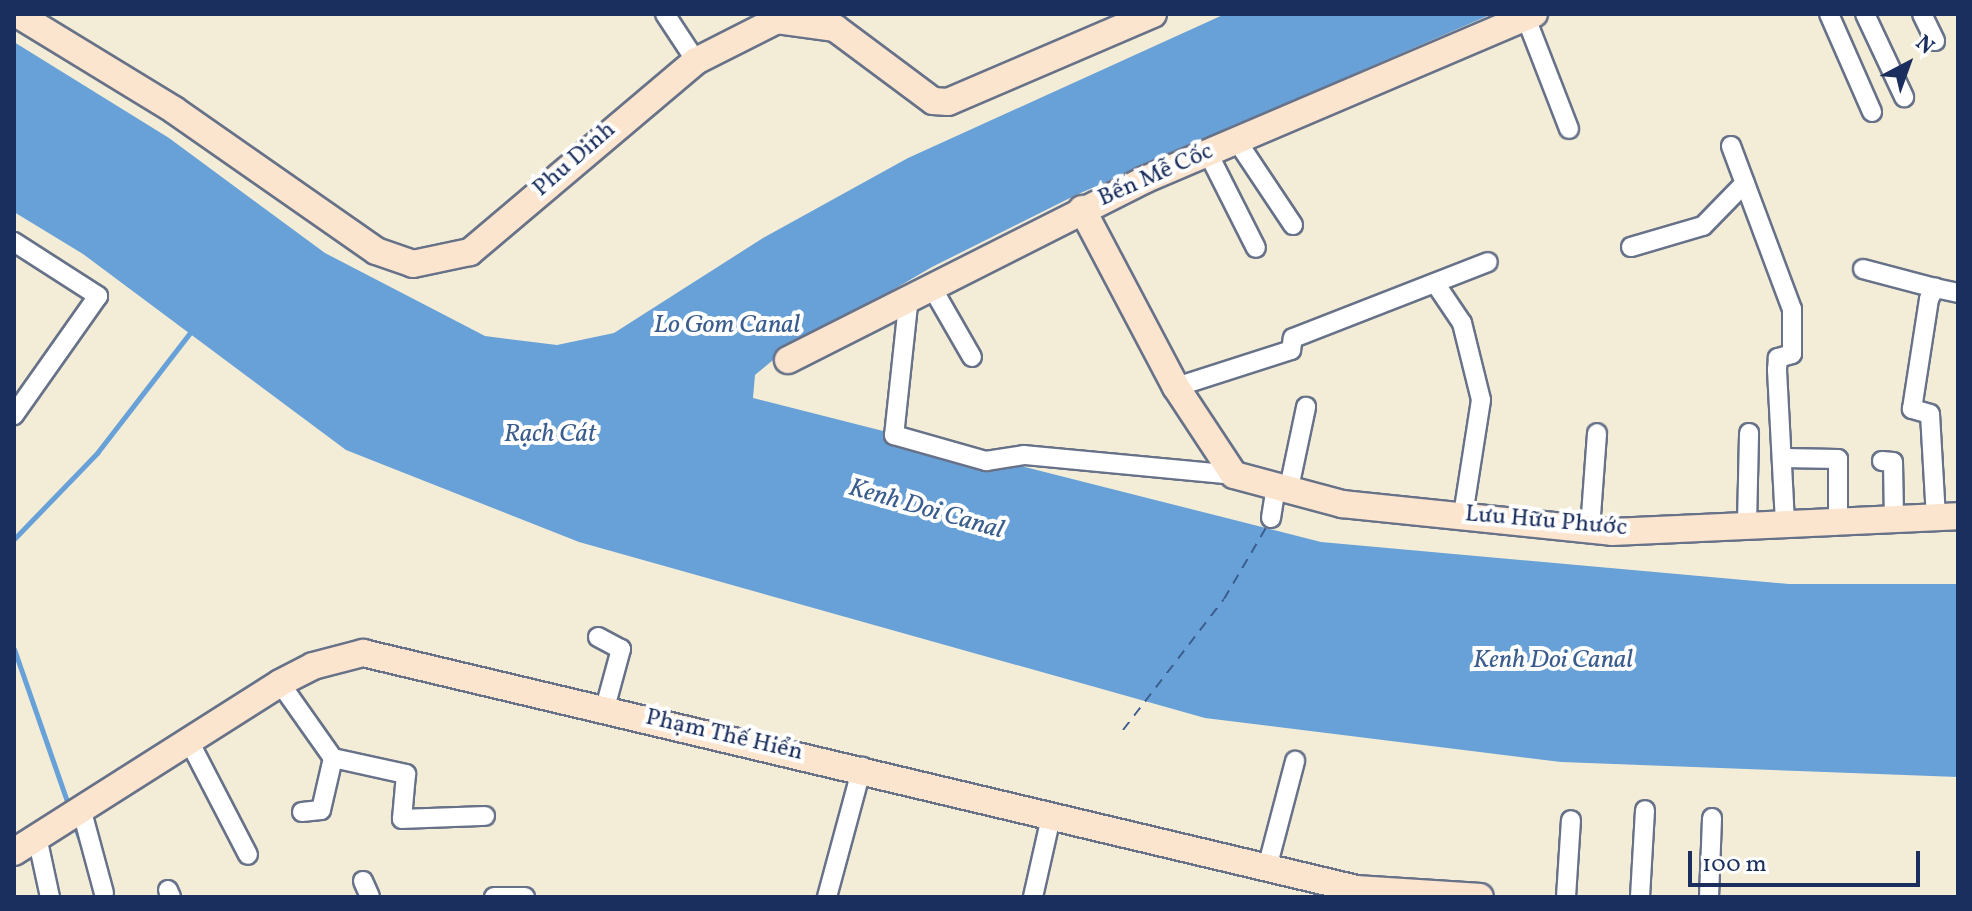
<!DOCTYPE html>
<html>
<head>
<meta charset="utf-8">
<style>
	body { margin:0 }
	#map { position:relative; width:1972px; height:911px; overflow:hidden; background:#f3edd8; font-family:Vollkorn,serif }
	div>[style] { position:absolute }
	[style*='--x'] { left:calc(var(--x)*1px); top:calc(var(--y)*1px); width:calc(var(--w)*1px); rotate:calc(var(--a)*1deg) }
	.water>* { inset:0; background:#68a1d7 }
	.stream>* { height:5px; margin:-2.5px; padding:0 2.5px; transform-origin:2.5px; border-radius:2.5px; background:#68a1d7 }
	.ferry>* { height:2px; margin-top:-1px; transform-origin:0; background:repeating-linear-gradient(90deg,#3a5d8e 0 10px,transparent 0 18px) }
	.roads { filter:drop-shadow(2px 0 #677289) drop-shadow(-2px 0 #677289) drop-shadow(0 2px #677289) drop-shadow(0 -2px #677289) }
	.street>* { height:18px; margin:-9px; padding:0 9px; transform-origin:9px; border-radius:9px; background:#fff }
	.secondary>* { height:26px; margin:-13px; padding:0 13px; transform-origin:13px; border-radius:13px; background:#fce5cf }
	span { translate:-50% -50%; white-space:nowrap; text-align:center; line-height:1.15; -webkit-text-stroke:8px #fff; paint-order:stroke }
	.street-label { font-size:24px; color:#1b2f5e }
	.water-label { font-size:26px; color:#3a5d8e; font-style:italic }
	.frame { position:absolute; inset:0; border:16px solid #1b2f5e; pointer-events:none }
	.north { position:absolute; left:1868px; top:24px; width:80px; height:80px; -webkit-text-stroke:6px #fff; paint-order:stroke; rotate:41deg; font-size:22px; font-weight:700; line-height:32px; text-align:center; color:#1b2f5e }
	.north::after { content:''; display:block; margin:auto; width:28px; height:36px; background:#1b2f5e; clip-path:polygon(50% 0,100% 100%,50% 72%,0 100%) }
	.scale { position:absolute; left:1688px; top:851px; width:232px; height:36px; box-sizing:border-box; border:4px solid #1b2f5e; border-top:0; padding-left:10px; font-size:24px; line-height:28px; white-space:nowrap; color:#1b2f5e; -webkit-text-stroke:6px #fff; paint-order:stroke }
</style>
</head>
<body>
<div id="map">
	<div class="water">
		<i style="clip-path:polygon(1225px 14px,1492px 14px,1076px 195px,932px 267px,773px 360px,755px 375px,753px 398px,1321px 542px,1789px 584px,1958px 584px,1958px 777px,1561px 762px,1205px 718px,579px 542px,346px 450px,83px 254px,14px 212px,14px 42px,169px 138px,325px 253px,485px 336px,557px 345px,614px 333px,763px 238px,908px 158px)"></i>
	</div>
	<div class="stream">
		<i style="--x:14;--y:539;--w:120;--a:-46"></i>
		<i style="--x:97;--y:453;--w:155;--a:-52.3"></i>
		<i style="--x:14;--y:649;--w:167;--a:70.8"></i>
		<i style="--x:74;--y:824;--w:27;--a:70"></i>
	</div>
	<div class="ferry">
		<i style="--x:1123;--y:730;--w:165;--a:-52.4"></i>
		<i style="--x:1224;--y:599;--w:85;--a:-59.5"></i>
	</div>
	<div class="roads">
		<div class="street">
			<i style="--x:665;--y:14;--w:56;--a:56.6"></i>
			<i style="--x:1829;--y:14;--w:107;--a:66.3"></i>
			<i style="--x:1865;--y:14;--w:92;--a:64.8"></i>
			<i style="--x:1922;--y:14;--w:30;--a:64"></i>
			<i style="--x:1526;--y:18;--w:119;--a:68.8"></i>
			<i style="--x:1237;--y:141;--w:101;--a:56.3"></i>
			<i style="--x:1731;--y:146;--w:174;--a:69.5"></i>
			<i style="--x:1792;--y:309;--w:45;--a:90"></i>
			<i style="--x:1792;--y:354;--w:15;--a:164"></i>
			<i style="--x:1778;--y:358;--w:12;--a:95"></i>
			<i style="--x:1777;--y:370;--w:154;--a:87"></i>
			<i style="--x:1208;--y:153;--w:106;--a:63.2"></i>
			<i style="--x:14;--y:242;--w:100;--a:32.7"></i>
			<i style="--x:98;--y:296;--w:146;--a:125.2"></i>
			<i style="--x:1631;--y:247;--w:75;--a:-16.3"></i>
			<i style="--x:1703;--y:226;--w:60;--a:-45.7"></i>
			<i style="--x:1863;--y:269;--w:74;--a:14.8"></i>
			<i style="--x:1435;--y:283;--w:48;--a:56"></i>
			<i style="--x:1462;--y:323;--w:79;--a:76.1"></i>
			<i style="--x:1481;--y:400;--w:116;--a:98.9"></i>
			<i style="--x:934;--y:291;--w:76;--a:60.1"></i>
			<i style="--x:908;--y:305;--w:131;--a:96.1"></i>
			<i style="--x:894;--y:435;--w:96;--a:15.8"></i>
			<i style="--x:986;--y:461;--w:38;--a:-9"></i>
			<i style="--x:1024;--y:455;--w:211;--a:5.4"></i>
			<i style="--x:1176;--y:387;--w:121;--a:-17.8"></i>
			<i style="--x:1291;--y:350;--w:12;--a:-81"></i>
			<i style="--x:1293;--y:338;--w:209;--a:-21.3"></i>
			<i style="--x:1783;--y:458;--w:55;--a:1"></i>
			<i style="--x:1838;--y:459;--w:64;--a:90"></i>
			<i style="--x:1882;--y:461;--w:11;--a:5"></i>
			<i style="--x:1893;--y:462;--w:59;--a:89"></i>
			<i style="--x:1289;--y:488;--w:83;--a:-78.1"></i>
			<i style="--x:1271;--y:518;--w:33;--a:-81"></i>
			<i style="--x:1936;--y:518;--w:104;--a:-93.3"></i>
			<i style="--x:1930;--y:414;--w:19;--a:-164"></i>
			<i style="--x:1912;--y:409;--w:111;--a:-81.2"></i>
			<i style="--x:1929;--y:299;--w:13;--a:-61"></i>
			<i style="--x:1935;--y:288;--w:24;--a:12"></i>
			<i style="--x:1747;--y:524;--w:91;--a:-88.7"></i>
			<i style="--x:1590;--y:529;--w:96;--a:-85.8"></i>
			<i style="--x:598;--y:637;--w:26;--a:28"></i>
			<i style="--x:621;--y:649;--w:61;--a:105.2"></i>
			<i style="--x:280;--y:683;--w:92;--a:54.8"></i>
			<i style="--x:333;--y:758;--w:75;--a:12.4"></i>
			<i style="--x:406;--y:774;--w:45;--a:95.1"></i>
			<i style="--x:402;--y:819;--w:83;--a:-2.1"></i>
			<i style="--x:189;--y:741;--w:128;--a:62.6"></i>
			<i style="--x:81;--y:808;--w:88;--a:74.9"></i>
			<i style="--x:302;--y:812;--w:19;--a:-6"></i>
			<i style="--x:321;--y:810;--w:53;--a:-77"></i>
			<i style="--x:37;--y:837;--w:61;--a:77.8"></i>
			<i style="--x:1267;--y:868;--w:111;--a:-75.3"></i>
			<i style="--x:363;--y:881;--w:17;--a:66"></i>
			<i style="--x:168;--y:890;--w:8;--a:67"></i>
			<i style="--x:494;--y:897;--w:31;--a:0"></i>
			<i style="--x:827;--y:897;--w:135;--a:-74.9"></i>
			<i style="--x:1033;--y:897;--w:86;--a:-77.3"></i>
			<i style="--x:1566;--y:897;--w:77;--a:-86.3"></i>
			<i style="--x:1640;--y:897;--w:87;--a:-86.7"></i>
			<i style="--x:1709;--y:897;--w:79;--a:-87.8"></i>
		</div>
		<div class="secondary">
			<i style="--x:17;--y:14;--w:184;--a:31.4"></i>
			<i style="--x:174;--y:110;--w:246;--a:34.9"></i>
			<i style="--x:376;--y:251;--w:39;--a:19"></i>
			<i style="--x:413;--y:264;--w:58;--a:-11.9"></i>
			<i style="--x:470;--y:252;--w:296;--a:-40.2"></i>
			<i style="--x:696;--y:61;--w:91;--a:-26.8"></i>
			<i style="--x:777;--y:20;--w:59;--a:7.9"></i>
			<i style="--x:835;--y:28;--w:122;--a:36.7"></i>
			<i style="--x:933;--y:101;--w:15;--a:4"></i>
			<i style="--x:948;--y:102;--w:223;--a:-23.2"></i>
			<i style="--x:1082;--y:209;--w:201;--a:62.2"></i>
			<i style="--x:1176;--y:387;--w:105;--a:56.6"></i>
			<i style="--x:1234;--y:475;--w:112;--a:15"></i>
			<i style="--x:1342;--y:504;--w:271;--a:5.9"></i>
			<i style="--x:1612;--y:532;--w:346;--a:-2.6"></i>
			<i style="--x:788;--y:360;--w:399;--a:-26.8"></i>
			<i style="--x:1144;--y:180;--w:424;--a:-23.1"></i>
			<i style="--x:14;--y:852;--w:315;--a:-32.4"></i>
			<i style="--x:280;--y:683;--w:37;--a:-27"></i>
			<i style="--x:313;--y:666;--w:52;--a:-14.6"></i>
			<i style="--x:363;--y:653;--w:1022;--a:13.36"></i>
			<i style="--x:1357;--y:889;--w:123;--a:3.7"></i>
		</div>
	</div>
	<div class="street-label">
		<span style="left:575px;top:160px;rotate:-41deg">Phu Dinh</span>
		<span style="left:1156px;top:176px;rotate:-24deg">Bến Mễ Cốc</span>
		<span style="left:1546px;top:522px;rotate:5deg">Lưu Hữu Phước</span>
		<span style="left:724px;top:736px;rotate:13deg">Phạm Thế Hiển</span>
	</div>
	<div class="water-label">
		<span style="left:727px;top:326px">Lo Gom Canal</span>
		<span style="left:550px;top:435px">Rạch Cát</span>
		<span style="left:926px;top:510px;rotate:16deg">Kenh Doi Canal</span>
		<span style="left:1553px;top:661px">Kenh Doi Canal</span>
	</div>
	<div class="frame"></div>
	<div class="north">N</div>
	<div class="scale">100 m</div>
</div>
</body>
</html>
